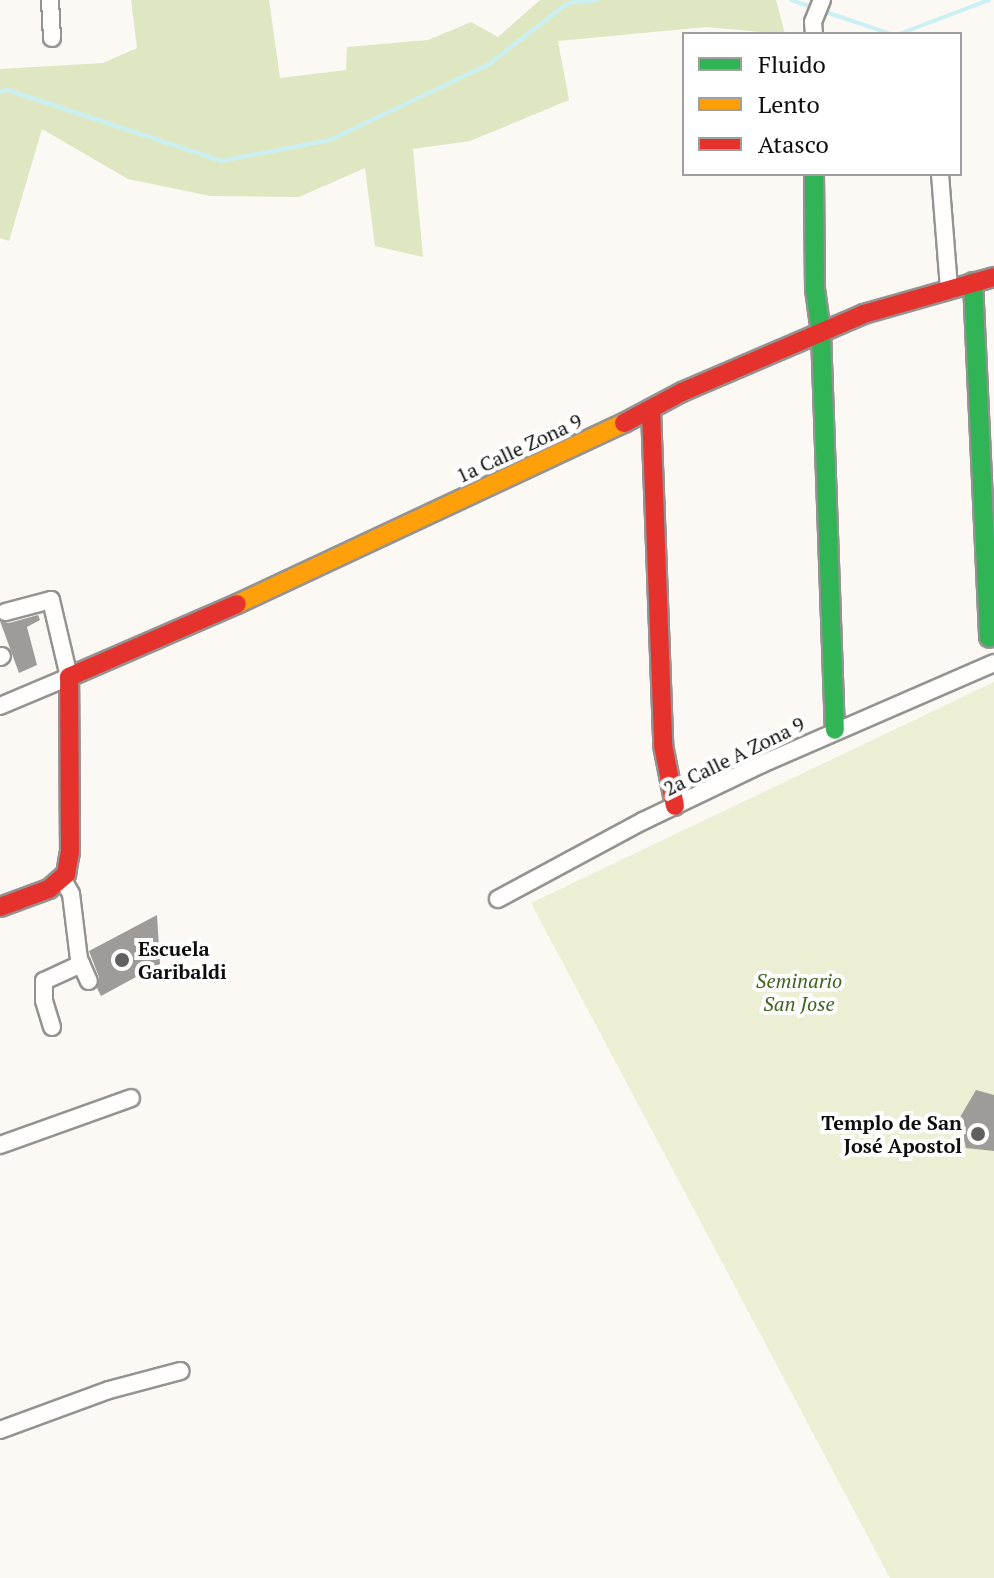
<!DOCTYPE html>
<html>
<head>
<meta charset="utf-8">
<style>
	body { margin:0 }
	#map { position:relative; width:994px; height:1578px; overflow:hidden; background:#fcf8f4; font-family:"PT Serif",serif }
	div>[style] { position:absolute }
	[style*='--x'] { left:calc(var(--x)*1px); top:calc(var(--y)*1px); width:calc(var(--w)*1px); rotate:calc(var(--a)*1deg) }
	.green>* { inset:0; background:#ecefd4 }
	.forest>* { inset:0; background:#dee7c2 }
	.stream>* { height:4px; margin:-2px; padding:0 2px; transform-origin:2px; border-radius:2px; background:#cbf0f4 }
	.building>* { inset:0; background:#9e9b99 }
	.roads { filter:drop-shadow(2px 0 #959392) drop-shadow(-2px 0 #959392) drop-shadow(0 2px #959392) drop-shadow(0 -2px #959392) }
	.street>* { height:16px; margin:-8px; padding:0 8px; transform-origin:8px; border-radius:8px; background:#fffefd }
	.fast>* { height:18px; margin:-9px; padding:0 9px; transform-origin:9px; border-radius:9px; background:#30b455 }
	.slow>* { height:18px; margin:-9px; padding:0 9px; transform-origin:9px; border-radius:9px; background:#ff9f0a }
	.jam>* { height:18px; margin:-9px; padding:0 9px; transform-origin:9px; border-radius:9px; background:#e5322d }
	.dots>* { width:22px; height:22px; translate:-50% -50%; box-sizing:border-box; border:4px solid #fff; border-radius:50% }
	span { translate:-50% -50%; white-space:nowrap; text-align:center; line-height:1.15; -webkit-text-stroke:8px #fff; paint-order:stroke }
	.street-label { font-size:20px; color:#0e0e0e }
	.poi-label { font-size:20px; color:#0e0e0e; font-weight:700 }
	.left { translate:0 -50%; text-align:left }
	.right { translate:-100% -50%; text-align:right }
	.park-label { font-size:20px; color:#3f6420; font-style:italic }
	.legend { position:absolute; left:682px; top:32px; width:280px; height:144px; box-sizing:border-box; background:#fff; border:2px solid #9f9f9f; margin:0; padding:10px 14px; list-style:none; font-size:24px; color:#0e0e0e }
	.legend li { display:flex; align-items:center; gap:16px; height:40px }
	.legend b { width:40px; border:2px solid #9f9f9f }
</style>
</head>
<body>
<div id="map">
	<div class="green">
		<i style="clip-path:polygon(994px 682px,994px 1578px,890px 1578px,531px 903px)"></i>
	</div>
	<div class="forest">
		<i style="clip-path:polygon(131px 0,269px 0,280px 78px,346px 70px,347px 47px,428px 40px,471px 22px,498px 37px,540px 0,776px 0,785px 34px,706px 27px,558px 41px,569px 100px,470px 141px,413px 149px,423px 257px,375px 246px,365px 168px,299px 197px,210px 196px,128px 179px,42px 129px,9px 241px,0 238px,0 69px,103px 63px,137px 48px)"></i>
	</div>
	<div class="stream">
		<i style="--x:791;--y:0;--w:25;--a:18"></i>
		<i style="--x:823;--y:11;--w:72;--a:18.7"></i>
		<i style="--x:899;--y:34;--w:96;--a:-20.7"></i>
		<i style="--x:0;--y:91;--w:8;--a:-7"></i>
		<i style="--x:8;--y:90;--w:225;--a:18.4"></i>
		<i style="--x:221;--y:161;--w:111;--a:-10.9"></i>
		<i style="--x:330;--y:140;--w:176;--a:-25.5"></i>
		<i style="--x:489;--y:64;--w:100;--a:-37.7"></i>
		<i style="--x:568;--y:3;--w:30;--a:-6"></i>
	</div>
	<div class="building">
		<i style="clip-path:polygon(38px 615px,40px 620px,27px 627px,37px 665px,19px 673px,0 621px,9px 623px)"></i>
		<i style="clip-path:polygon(157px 915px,160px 964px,101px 996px,97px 988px,99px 977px,89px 951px)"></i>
		<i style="clip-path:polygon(976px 1090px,994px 1095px,994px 1151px,966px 1148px,959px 1119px)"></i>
	</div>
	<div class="roads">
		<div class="street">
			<i style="--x:50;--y:0;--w:38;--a:87"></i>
			<i style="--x:814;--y:34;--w:12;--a:-95"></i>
			<i style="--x:813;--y:22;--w:24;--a:-68"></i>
			<i style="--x:940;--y:174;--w:114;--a:85.5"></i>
			<i style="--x:0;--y:657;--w:2;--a:-27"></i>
			<i style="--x:0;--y:706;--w:75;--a:-22.8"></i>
			<i style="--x:69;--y:677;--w:79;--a:-103.2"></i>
			<i style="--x:51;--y:600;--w:47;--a:165.1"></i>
			<i style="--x:63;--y:880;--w:16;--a:60"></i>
			<i style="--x:71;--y:894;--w:65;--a:83"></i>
			<i style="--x:79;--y:959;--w:24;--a:66"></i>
			<i style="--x:498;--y:899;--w:165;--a:-28.3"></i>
			<i style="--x:643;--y:821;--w:132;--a:-25.6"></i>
			<i style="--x:762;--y:764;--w:253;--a:-23.5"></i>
			<i style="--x:52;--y:1027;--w:28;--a:-107"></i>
			<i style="--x:44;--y:1000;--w:19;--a:-90"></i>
			<i style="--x:44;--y:981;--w:41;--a:-24.7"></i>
			<i style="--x:0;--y:1145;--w:139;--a:-19.7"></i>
			<i style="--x:0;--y:1430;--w:116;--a:-20.2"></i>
			<i style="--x:109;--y:1390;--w:74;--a:-14.8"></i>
		</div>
		<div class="fast">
			<i style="--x:814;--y:174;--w:115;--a:89.5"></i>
			<i style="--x:815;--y:289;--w:44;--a:82.2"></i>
			<i style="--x:821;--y:333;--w:397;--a:88"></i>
			<i style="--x:973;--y:282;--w:356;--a:87.4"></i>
		</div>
		<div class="slow">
			<i style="--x:237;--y:604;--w:427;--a:-25.1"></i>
		</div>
		<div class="jam">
			<i style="--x:651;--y:410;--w:335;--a:87.9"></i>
			<i style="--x:663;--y:745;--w:62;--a:78.9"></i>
			<i style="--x:624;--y:423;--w:66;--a:-28.1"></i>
			<i style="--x:682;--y:392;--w:198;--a:-23.2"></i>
			<i style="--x:864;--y:314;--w:135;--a:-15.9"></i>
			<i style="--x:0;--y:907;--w:52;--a:-20.2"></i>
			<i style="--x:49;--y:889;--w:23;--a:-41"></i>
			<i style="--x:66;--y:874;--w:22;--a:-80"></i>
			<i style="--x:70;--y:852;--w:175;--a:-90.3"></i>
			<i style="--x:69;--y:677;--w:183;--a:-23.5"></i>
		</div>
	</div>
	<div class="dots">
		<i style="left:122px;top:960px;background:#61605e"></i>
		<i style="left:978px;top:1134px;background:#61605e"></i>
	</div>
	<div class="street-label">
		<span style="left:519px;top:448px;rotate:-25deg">1a Calle Zona 9</span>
		<span style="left:734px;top:756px;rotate:-26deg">2a Calle A Zona 9</span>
	</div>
	<div class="poi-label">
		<span class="left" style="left:138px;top:960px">Escuela<br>Garibaldi</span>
		<span class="right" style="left:962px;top:1134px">Templo de San<br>José Apostol</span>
	</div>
	<div class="park-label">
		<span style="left:799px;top:992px">Seminario<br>San Jose</span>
	</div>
	<ul class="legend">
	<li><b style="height:10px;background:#30b455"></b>Fluido</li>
	<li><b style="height:10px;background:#ff9f0a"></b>Lento</li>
	<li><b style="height:10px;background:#e5322d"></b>Atasco</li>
	</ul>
</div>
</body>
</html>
